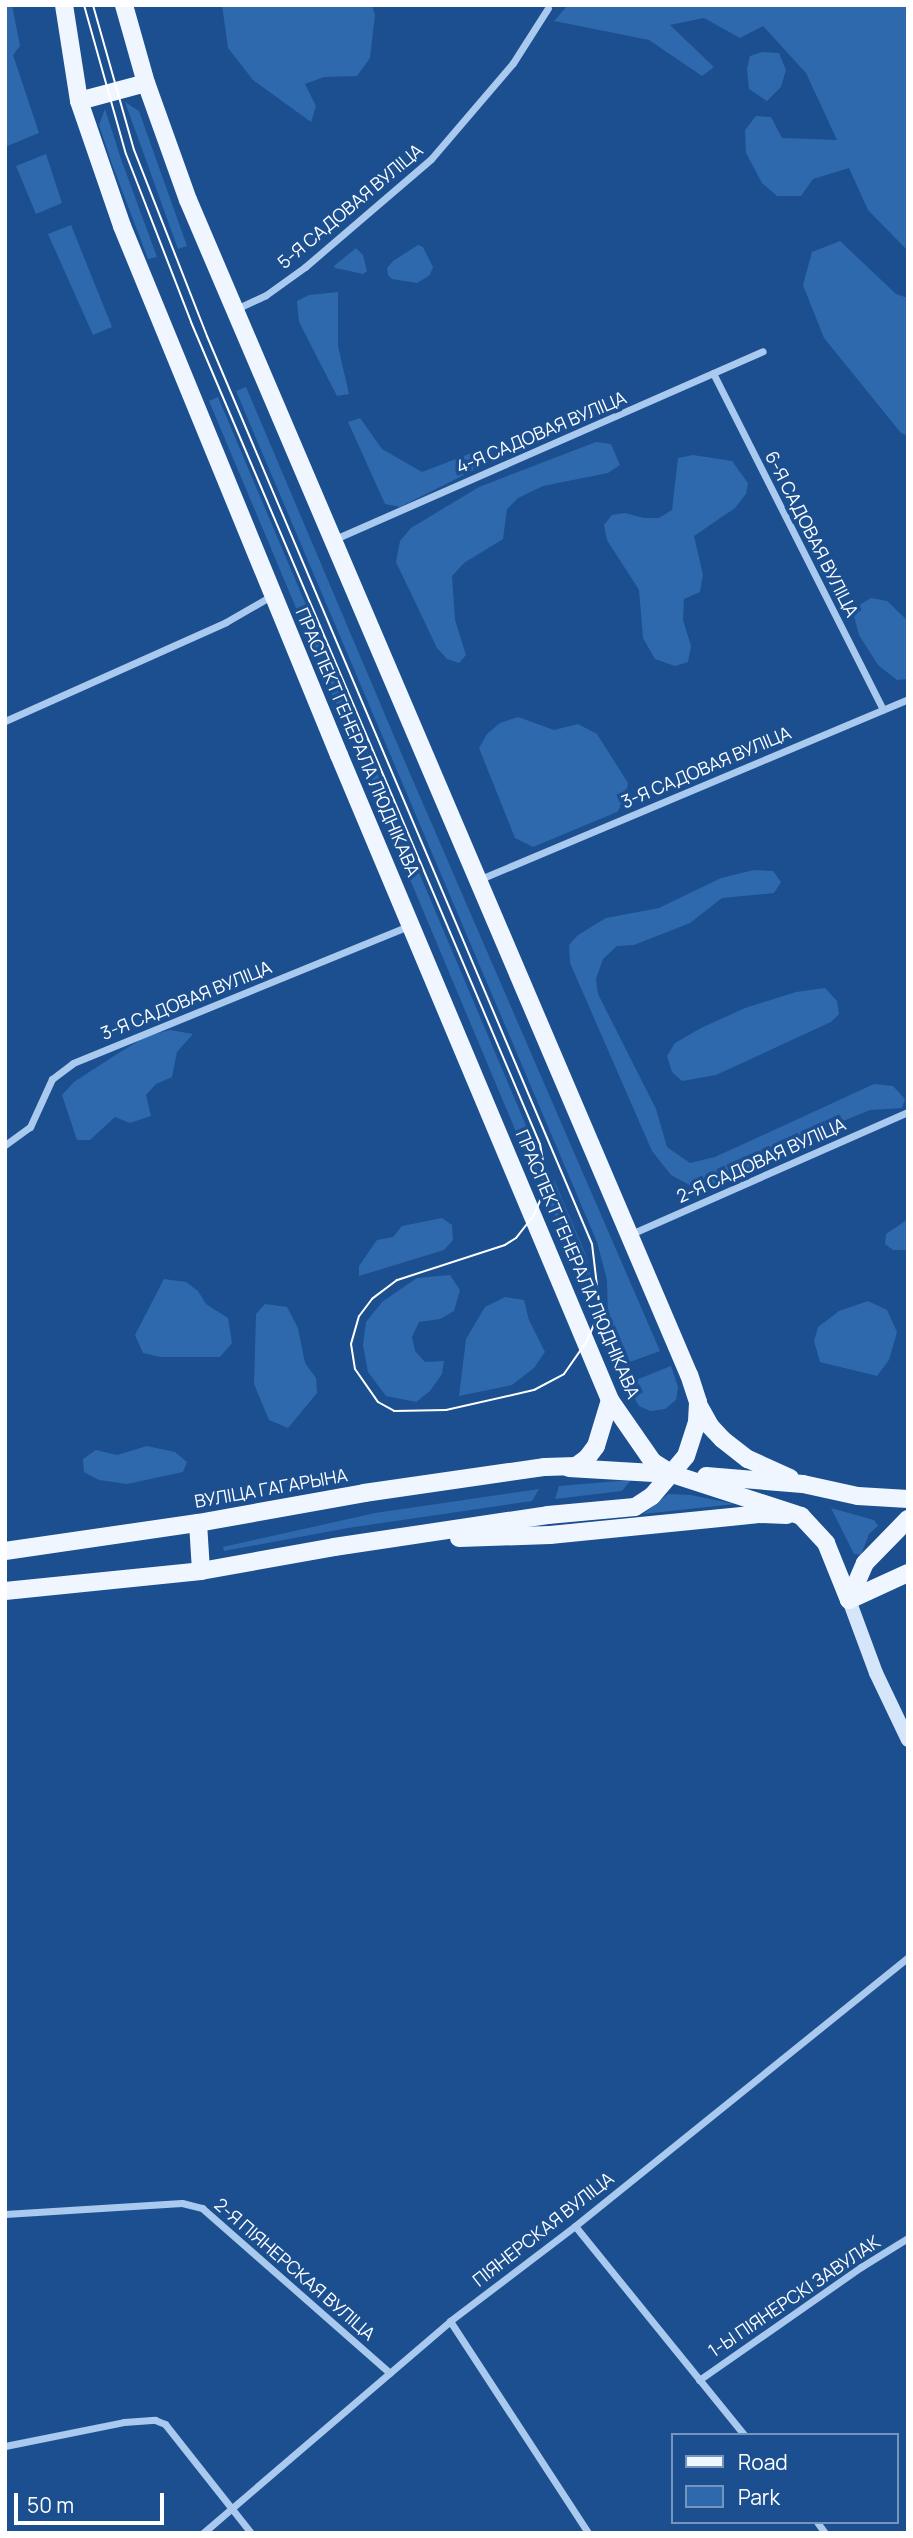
<!DOCTYPE html>
<html>
<head>
<meta charset="utf-8">
<style>
	body { margin:0 }
	#map { position:relative; width:913px; height:2538px; overflow:hidden; background:#1b4f8f; font-family:Manrope,sans-serif }
	div>[style] { position:absolute }
	[style*='--x'] { left:calc(var(--x)*1px); top:calc(var(--y)*1px); width:calc(var(--w)*1px); rotate:calc(var(--a)*1deg) }
	.green>* { inset:0; background:#2e69ad }
	.street>* { height:7px; margin:-3.5px; padding:0 3.5px; transform-origin:3.5px; border-radius:3.5px; background:#a9c9ee }
	.secondary>* { height:14px; margin:-7px; padding:0 7px; transform-origin:7px; border-radius:7px; background:#d6e6fa }
	.primary>* { height:18px; margin:-9px; padding:0 9px; transform-origin:9px; border-radius:9px; background:#f0f6ff }
	.tram>* { height:2px; margin:-1px; padding:0 1px; transform-origin:1px; border-radius:1px; background:#fff }
	span { translate:-50% -50%; white-space:nowrap; text-align:center; line-height:1.15; -webkit-text-stroke:7px #1b4f8f; paint-order:stroke }
	.street-label { font-size:18px; color:#fff }
	.frame { position:absolute; inset:0; border:7px solid #fff; pointer-events:none }
	.legend { position:absolute; left:671px; top:2433px; width:228px; height:91px; box-sizing:border-box; background:#1b4f8f; border:2px solid #7695bc; margin:0; padding:9px 12px; list-style:none; font-size:21px; color:#fff }
	.legend li { display:flex; align-items:center; gap:14px; height:35px }
	.legend b { width:35px; border:2px solid #7695bc }
	.scale { position:absolute; left:14px; top:2493px; width:150px; height:32px; box-sizing:border-box; border:4px solid #fff; border-top:0; padding-left:9px; font-size:21px; line-height:24px; white-space:nowrap; color:#fff; -webkit-text-stroke:5px #1b4f8f; paint-order:stroke }
</style>
</head>
<body>
<div id="map">
	<div class="green">
		<i style="clip-path:polygon(5px 5px,12px 5px,20px 46px,13px 55px,39px 133px,5px 147px)"></i>
		<i style="clip-path:polygon(222px 5px,372px 5px,375px 15px,370px 58px,357px 76px,324px 77px,305px 84px,316px 106px,311px 122px,253px 80px,228px 48px)"></i>
		<i style="clip-path:polygon(568px 5px,908px 5px,908px 251px,868px 210px,849px 168px,813px 179px,801px 196px,777px 196px,762px 183px,746px 153px,745px 130px,756px 116px,771px 117px,782px 138px,837px 140px,806px 73px,763px 26px,740px 38px,704px 18px,670px 25px,714px 67px,702px 76px,649px 40px,554px 21px)"></i>
		<i style="clip-path:polygon(762px 52px,779px 53px,786px 70px,781px 87px,767px 101px,749px 89px,747px 69px,750px 56px)"></i>
		<i style="clip-path:polygon(125px 102px,139px 111px,187px 246px,178px 249px)"></i>
		<i style="clip-path:polygon(105px 109px,121px 159px,157px 257px,148px 259px,112px 164px,99px 125px)"></i>
		<i style="clip-path:polygon(46px 154px,62px 203px,36px 214px,16px 166px)"></i>
		<i style="clip-path:polygon(71px 225px,112px 327px,93px 335px,48px 234px)"></i>
		<i style="clip-path:polygon(840px 241px,896px 294px,908px 298px,908px 436px,901px 433px,824px 338px,803px 285px,812px 252px)"></i>
		<i style="clip-path:polygon(418px 245px,423px 247px,433px 267px,430px 275px,417px 283px,392px 279px,388px 275px,387px 268px,393px 261px)"></i>
		<i style="clip-path:polygon(356px 248px,363px 255px,367px 271px,363px 274px,335px 268px,334px 266px)"></i>
		<i style="clip-path:polygon(338px 292px,338px 346px,349px 394px,337px 396px,299px 322px,297px 301px,309px 295px)"></i>
		<i style="clip-path:polygon(246px 387px,408px 769px,660px 1351px,619px 1366px,604px 1334px,608px 1319px,607px 1280px,597px 1242px,236px 391px)"></i>
		<i style="clip-path:polygon(218px 397px,535px 1147px,537px 1166px,535px 1177px,209px 401px)"></i>
		<i style="clip-path:polygon(360px 418px,382px 449px,422px 472px,482px 449px,488px 459px,480px 467px,400px 507px,385px 504px,348px 422px)"></i>
		<i style="clip-path:polygon(596px 442px,611px 444px,620px 465px,608px 473px,543px 486px,518px 498px,507px 509px,503px 539px,464px 563px,452px 576px,455px 620px,466px 655px,459px 663px,447px 659px,437px 648px,396px 562px,400px 541px,411px 528px,479px 487px)"></i>
		<i style="clip-path:polygon(693px 455px,732px 461px,748px 483px,746px 494px,735px 508px,694px 536px,703px 575px,700px 592px,684px 599px,683px 620px,691px 646px,688px 662px,675px 666px,655px 659px,643px 638px,639px 590px,607px 540px,604px 525px,612px 515px,625px 513px,644px 518px,659px 518px,672px 510px,678px 458px)"></i>
		<i style="clip-path:polygon(871px 598px,887px 601px,908px 621px,908px 679px,897px 680px,878px 665px,859px 635px,854px 616px,861px 604px)"></i>
		<i style="clip-path:polygon(518px 717px,554px 730px,578px 724px,597px 734px,628px 783px,625px 800px,617px 812px,533px 847px,515px 838px,479px 748px,487px 734px,500px 723px)"></i>
		<i style="clip-path:polygon(754px 870px,773px 871px,781px 882px,774px 893px,722px 898px,690px 923px,634px 945px,617px 946px,603px 959px,596px 979px,598px 994px,656px 1109px,667px 1147px,690px 1163px,715px 1157px,874px 1084px,893px 1086px,905px 1099px,902px 1108px,870px 1110px,774px 1149px,746px 1170px,711px 1187px,695px 1188px,671px 1175px,652px 1151px,570px 963px,569px 945px,578px 935px,606px 918px,659px 908px,721px 878px)"></i>
		<i style="clip-path:polygon(825px 988px,837px 1001px,839px 1014px,831px 1022px,716px 1075px,682px 1081px,672px 1072px,667px 1056px,675px 1043px,701px 1028px,745px 1008px,796px 992px)"></i>
		<i style="clip-path:polygon(170px 1030px,193px 1034px,177px 1052px,172px 1077px,156px 1084px,146px 1095px,151px 1116px,130px 1123px,115px 1117px,90px 1140px,77px 1140px,62px 1095px,74px 1082px,117px 1054px,147px 1036px)"></i>
		<i style="clip-path:polygon(554px 1180px,585px 1253px,591px 1277px,590px 1302px,550px 1204px)"></i>
		<i style="clip-path:polygon(442px 1218px,452px 1225px,453px 1240px,444px 1250px,359px 1276px,359px 1266px,377px 1240px,393px 1237px,402px 1226px)"></i>
		<i style="clip-path:polygon(908px 1219px,908px 1250px,893px 1250px,885px 1244px,886px 1234px)"></i>
		<i style="clip-path:polygon(450px 1275px,460px 1290px,454px 1311px,440px 1319px,419px 1322px,412px 1337px,415px 1351px,425px 1362px,444px 1361px,442px 1374px,430px 1391px,416px 1402px,386px 1396px,368px 1372px,363px 1345px,366px 1322px,382px 1302px,417px 1278px)"></i>
		<i style="clip-path:polygon(164px 1279px,186px 1282px,198px 1291px,206px 1304px,228px 1318px,232px 1343px,220px 1357px,160px 1357px,143px 1353px,135px 1335px)"></i>
		<i style="clip-path:polygon(505px 1297px,524px 1300px,529px 1320px,545px 1352px,534px 1368px,512px 1385px,459px 1396px,466px 1339px,485px 1307px)"></i>
		<i style="clip-path:polygon(868px 1301px,887px 1310px,897px 1332px,889px 1360px,877px 1376px,820px 1362px,814px 1341px,818px 1327px,839px 1311px)"></i>
		<i style="clip-path:polygon(265px 1304px,287px 1307px,298px 1328px,305px 1363px,316px 1378px,317px 1393px,288px 1428px,269px 1420px,254px 1384px,256px 1314px)"></i>
		<i style="clip-path:polygon(671px 1366px,678px 1387px,676px 1400px,665px 1409px,650px 1411px,639px 1406px,626px 1384px)"></i>
		<i style="clip-path:polygon(147px 1446px,175px 1452px,187px 1462px,183px 1472px,127px 1484px,99px 1480px,84px 1472px,83px 1459px,96px 1450px,117px 1455px)"></i>
		<i style="clip-path:polygon(631px 1480px,622px 1491px,555px 1499px,559px 1486px)"></i>
		<i style="clip-path:polygon(539px 1489px,532px 1501px,348px 1528px,224px 1551px,223px 1547px,375px 1513px)"></i>
		<i style="clip-path:polygon(668px 1494px,691px 1495px,735px 1504px,643px 1514px)"></i>
		<i style="clip-path:polygon(831px 1508px,874px 1520px,878px 1526px,869px 1534px,861px 1555px,854px 1554px)"></i>
	</div>
	<div class="street">
		<i style="--x:234;--y:310;--w:35;--a:-25"></i>
		<i style="--x:266;--y:295;--w:48;--a:-35.7"></i>
		<i style="--x:305;--y:267;--w:166;--a:-40.6"></i>
		<i style="--x:431;--y:159;--w:126;--a:-49.5"></i>
		<i style="--x:513;--y:63;--w:65;--a:-57.5"></i>
		<i style="--x:713;--y:373;--w:377;--a:63.2"></i>
		<i style="--x:335;--y:539;--w:467;--a:-23.7"></i>
		<i style="--x:5;--y:721;--w:242;--a:-24.1"></i>
		<i style="--x:226;--y:622;--w:54;--a:-29.9"></i>
		<i style="--x:478;--y:880;--w:467;--a:-22.8"></i>
		<i style="--x:5;--y:1145;--w:31;--a:-36"></i>
		<i style="--x:30;--y:1127;--w:53;--a:-65.4"></i>
		<i style="--x:52;--y:1079;--w:26;--a:-37"></i>
		<i style="--x:73;--y:1063;--w:365;--a:-22.2"></i>
		<i style="--x:631;--y:1234;--w:303;--a:-23.8"></i>
		<i style="--x:5;--y:2214;--w:177;--a:-3.6"></i>
		<i style="--x:182;--y:2203;--w:21;--a:14"></i>
		<i style="--x:202;--y:2208;--w:250;--a:41.3"></i>
		<i style="--x:575;--y:2226;--w:269;--a:51"></i>
		<i style="--x:450;--y:2321;--w:253;--a:56.9"></i>
		<i style="--x:699;--y:2380;--w:198;--a:-34.9"></i>
		<i style="--x:861;--y:2267;--w:55;--a:-31.7"></i>
		<i style="--x:5;--y:2446;--w:121;--a:-11.4"></i>
		<i style="--x:124;--y:2422;--w:31;--a:-4"></i>
		<i style="--x:155;--y:2420;--w:11;--a:22"></i>
		<i style="--x:165;--y:2424;--w:139;--a:51.7"></i>
		<i style="--x:817;--y:2522;--w:14;--a:54"></i>
		<i style="--x:203;--y:2533;--w:326;--a:-40.6"></i>
		<i style="--x:450;--y:2321;--w:157;--a:-37.2"></i>
		<i style="--x:575;--y:2226;--w:428;--a:-38.9"></i>
	</div>
	<div class="secondary">
		<i style="--x:849;--y:1600;--w:78;--a:69.7"></i>
		<i style="--x:876;--y:1673;--w:74;--a:64.5"></i>
	</div>
	<div class="primary">
		<i style="--x:64;--y:5;--w:97;--a:81.1"></i>
		<i style="--x:79;--y:101;--w:132;--a:71"></i>
		<i style="--x:122;--y:226;--w:572;--a:67.7"></i>
		<i style="--x:339;--y:755;--w:700;--a:67.21"></i>
		<i style="--x:610;--y:1400;--w:75;--a:55.3"></i>
		<i style="--x:653;--y:1462;--w:22;--a:32"></i>
		<i style="--x:672;--y:1474;--w:136;--a:18"></i>
		<i style="--x:801;--y:1516;--w:37;--a:47"></i>
		<i style="--x:826;--y:1543;--w:61;--a:68"></i>
		<i style="--x:79;--y:101;--w:69;--a:-15"></i>
		<i style="--x:698;--y:1404;--w:25;--a:61"></i>
		<i style="--x:710;--y:1426;--w:18;--a:47"></i>
		<i style="--x:722;--y:1439;--w:33;--a:38"></i>
		<i style="--x:748;--y:1459;--w:46;--a:24.3"></i>
		<i style="--x:569;--y:1468;--w:102;--a:3.4"></i>
		<i style="--x:706;--y:1476;--w:97;--a:4.7"></i>
		<i style="--x:803;--y:1484;--w:56;--a:12.3"></i>
		<i style="--x:858;--y:1496;--w:50;--a:3.4"></i>
		<i style="--x:198;--y:1523;--w:48;--a:86.4"></i>
		<i style="--x:459;--y:1538;--w:91;--a:-1.9"></i>
		<i style="--x:550;--y:1535;--w:210;--a:-5.7"></i>
		<i style="--x:759;--y:1514;--w:28;--a:2"></i>
		<i style="--x:5;--y:1551;--w:195;--a:-8.3"></i>
		<i style="--x:198;--y:1523;--w:169;--a:-10.2"></i>
		<i style="--x:364;--y:1493;--w:183;--a:-8.2"></i>
		<i style="--x:545;--y:1467;--w:31;--a:-2"></i>
		<i style="--x:576;--y:1466;--w:14;--a:-36"></i>
		<i style="--x:587;--y:1458;--w:15;--a:-53"></i>
		<i style="--x:596;--y:1446;--w:48;--a:-73.1"></i>
		<i style="--x:5;--y:1591;--w:197;--a:-5.8"></i>
		<i style="--x:201;--y:1571;--w:135;--a:-10.2"></i>
		<i style="--x:334;--y:1547;--w:216;--a:-8.5"></i>
		<i style="--x:548;--y:1515;--w:87;--a:-5.3"></i>
		<i style="--x:635;--y:1507;--w:20;--a:-33"></i>
		<i style="--x:652;--y:1496;--w:52;--a:-49.6"></i>
		<i style="--x:686;--y:1456;--w:36;--a:-72"></i>
		<i style="--x:697;--y:1422;--w:20;--a:-87"></i>
		<i style="--x:698;--y:1402;--w:28;--a:-108"></i>
		<i style="--x:689;--y:1375;--w:1277;--a:-113.09"></i>
		<i style="--x:188;--y:200;--w:124;--a:-109.7"></i>
		<i style="--x:146;--y:83;--w:81;--a:-105.8"></i>
		<i style="--x:849;--y:1600;--w:40;--a:-66.6"></i>
		<i style="--x:865;--y:1563;--w:62;--a:-45.7"></i>
		<i style="--x:849;--y:1600;--w:65;--a:-24.6"></i>
	</div>
	<div class="tram">
		<i style="--x:84;--y:5;--w:155;--a:74.3"></i>
		<i style="--x:126;--y:154;--w:180;--a:68.8"></i>
		<i style="--x:191;--y:322;--w:893;--a:67"></i>
		<i style="--x:540;--y:1144;--w:23;--a:80"></i>
		<i style="--x:544;--y:1167;--w:29;--a:94"></i>
		<i style="--x:542;--y:1196;--w:21;--a:113"></i>
		<i style="--x:534;--y:1215;--w:29;--a:128"></i>
		<i style="--x:516;--y:1238;--w:13;--a:148"></i>
		<i style="--x:505;--y:1245;--w:114;--a:162"></i>
		<i style="--x:397;--y:1280;--w:31;--a:143"></i>
		<i style="--x:372;--y:1299;--w:21;--a:127"></i>
		<i style="--x:359;--y:1316;--w:29;--a:106"></i>
		<i style="--x:351;--y:1344;--w:25;--a:81"></i>
		<i style="--x:355;--y:1369;--w:40;--a:55.1"></i>
		<i style="--x:378;--y:1402;--w:18;--a:29"></i>
		<i style="--x:394;--y:1411;--w:52;--a:-1.1"></i>
		<i style="--x:446;--y:1410;--w:90;--a:-12.8"></i>
		<i style="--x:534;--y:1390;--w:34;--a:-28"></i>
		<i style="--x:564;--y:1374;--w:40;--a:-55.1"></i>
		<i style="--x:587;--y:1341;--w:33;--a:-67"></i>
		<i style="--x:600;--y:1311;--w:67;--a:-96.8"></i>
		<i style="--x:592;--y:1244;--w:986;--a:-112.98"></i>
		<i style="--x:207;--y:336;--w:200;--a:-111.4"></i>
		<i style="--x:134;--y:150;--w:151;--a:-105.8"></i>
	</div>
	<div class="street-label">
		<span style="left:350px;top:206px;rotate:-40deg">5-Я САДОВАЯ ВУЛІЦА</span>
		<span style="left:541px;top:432px;rotate:-23deg">4-Я САДОВАЯ ВУЛІЦА</span>
		<span style="left:812px;top:534px;rotate:63deg">6-Я САДОВАЯ ВУЛІЦА</span>
		<span style="left:358px;top:742px;rotate:67deg">ПРАСПЕКТ ГЕНЕРАЛА ЛЮДНІКАВА</span>
		<span style="left:706px;top:767px;rotate:-23deg">3-Я САДОВАЯ ВУЛІЦА</span>
		<span style="left:186px;top:1000px;rotate:-22deg">3-Я САДОВАЯ ВУЛІЦА</span>
		<span style="left:761px;top:1160px;rotate:-24deg">2-Я САДОВАЯ ВУЛІЦА</span>
		<span style="left:578px;top:1264px;rotate:67deg">ПРАСПЕКТ ГЕНЕРАЛА ЛЮДНІКАВА</span>
		<span style="left:271px;top:1488px;rotate:-10deg">ВУЛІЦА ГАГАРЫНА</span>
		<span style="left:543px;top:2229px;rotate:-38deg">ПІЯНЕРСКАЯ ВУЛІЦА</span>
		<span style="left:295px;top:2269px;rotate:41deg">2-Я ПІЯНЕРСКАЯ ВУЛІЦА</span>
		<span style="left:794px;top:2296px;rotate:-34deg">1-Ы ПІЯНЕРСКІ ЗАВУЛАК</span>
	</div>
	<div class="frame"></div>
	<ul class="legend">
	<li><b style="height:9px;background:#f0f6ff"></b>Road</li>
	<li><b style="height:19px;background:#2e69ad"></b>Park</li>
	</ul>
	<div class="scale">50 m</div>
</div>
</body>
</html>
